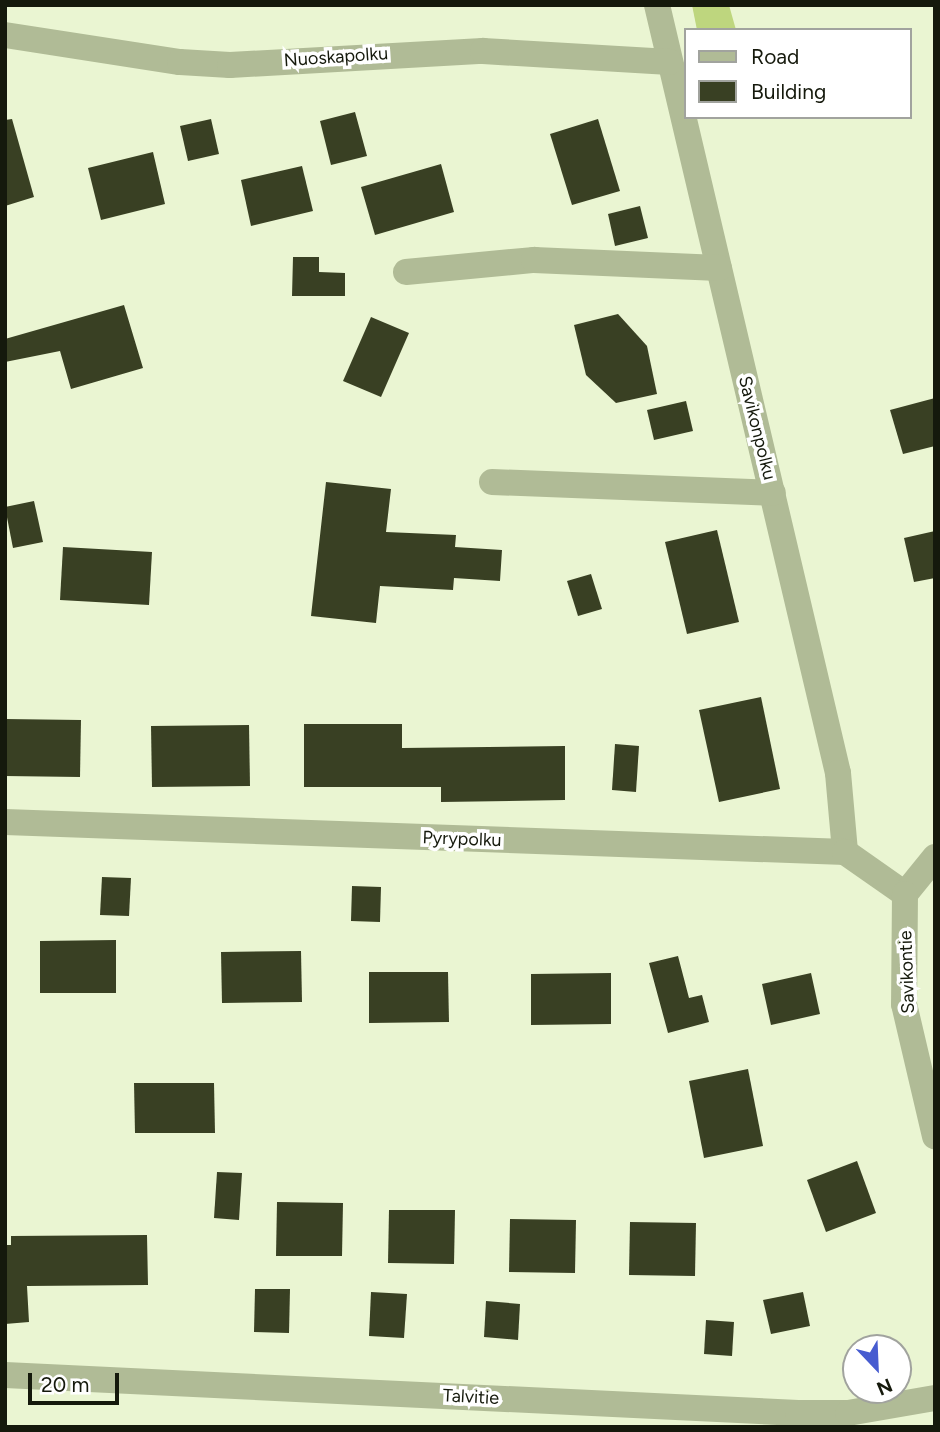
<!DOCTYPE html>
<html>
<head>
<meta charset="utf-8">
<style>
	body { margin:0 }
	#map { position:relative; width:940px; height:1432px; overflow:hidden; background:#eaf5d2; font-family:Figtree,sans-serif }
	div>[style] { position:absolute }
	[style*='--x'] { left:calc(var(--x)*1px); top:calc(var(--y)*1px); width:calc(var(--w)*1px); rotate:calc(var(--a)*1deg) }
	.green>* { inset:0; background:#bed67e }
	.building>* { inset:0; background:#394023 }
	.street>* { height:26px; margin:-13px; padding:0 13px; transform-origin:13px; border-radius:13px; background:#b0bb96 }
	span { translate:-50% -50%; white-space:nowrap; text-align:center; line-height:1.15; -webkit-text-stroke:7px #fff; paint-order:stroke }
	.street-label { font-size:18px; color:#15190c }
	.frame { position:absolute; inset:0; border:7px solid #15190c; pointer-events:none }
	.legend { position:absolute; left:684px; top:28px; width:228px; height:91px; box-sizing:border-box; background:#fff; border:2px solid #a1a39e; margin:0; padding:9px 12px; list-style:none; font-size:21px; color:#15190c }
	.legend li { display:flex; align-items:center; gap:14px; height:35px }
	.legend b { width:35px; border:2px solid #a1a39e }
	.north { position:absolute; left:842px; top:1334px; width:70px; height:70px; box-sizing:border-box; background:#fff; border:2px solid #a1a39e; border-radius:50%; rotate:157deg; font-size:19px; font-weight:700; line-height:28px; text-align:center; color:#15190c }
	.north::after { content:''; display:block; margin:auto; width:24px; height:32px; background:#475cd0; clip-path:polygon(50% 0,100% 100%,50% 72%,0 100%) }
	.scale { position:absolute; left:28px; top:1373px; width:91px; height:32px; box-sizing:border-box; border:4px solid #15190c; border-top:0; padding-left:9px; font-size:21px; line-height:24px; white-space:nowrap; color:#15190c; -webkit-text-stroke:5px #fff; paint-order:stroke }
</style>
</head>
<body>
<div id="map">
	<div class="green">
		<i style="clip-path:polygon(692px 5px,729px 5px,736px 30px,697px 30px)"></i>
	</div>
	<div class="building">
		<i style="clip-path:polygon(355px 112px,367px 156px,331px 165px,320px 121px)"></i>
		<i style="clip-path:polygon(12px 119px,34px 197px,5px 206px,5px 120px)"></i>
		<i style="clip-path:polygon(211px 119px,219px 154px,188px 161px,180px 126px)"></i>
		<i style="clip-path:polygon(598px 119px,620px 191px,572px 205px,550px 134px)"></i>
		<i style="clip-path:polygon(153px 152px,165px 204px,101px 220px,88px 168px)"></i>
		<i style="clip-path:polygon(441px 164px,454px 212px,375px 235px,361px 187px)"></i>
		<i style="clip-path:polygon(302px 166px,313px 211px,251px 226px,241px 180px)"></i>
		<i style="clip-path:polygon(640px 206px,648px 238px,615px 246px,608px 214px)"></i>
		<i style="clip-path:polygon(293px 257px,319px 257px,319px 272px,345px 273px,345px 296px,292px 296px)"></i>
		<i style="clip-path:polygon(124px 305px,143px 368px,71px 389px,60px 351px,5px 362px,5px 339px)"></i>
		<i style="clip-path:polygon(618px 314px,647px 346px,657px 394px,616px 403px,586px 375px,574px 325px)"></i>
		<i style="clip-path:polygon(371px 317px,409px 333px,381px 397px,343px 381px)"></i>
		<i style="clip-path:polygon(935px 398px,935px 446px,903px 454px,890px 410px)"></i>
		<i style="clip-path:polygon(686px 401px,693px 431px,654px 440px,647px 410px)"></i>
		<i style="clip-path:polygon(326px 482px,391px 489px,386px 532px,456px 535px,455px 547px,502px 550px,500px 581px,454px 578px,453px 590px,380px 586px,376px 623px,311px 616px)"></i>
		<i style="clip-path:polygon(34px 501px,43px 542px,13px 548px,5px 507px)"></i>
		<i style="clip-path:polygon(717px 530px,739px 622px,687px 634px,665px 542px)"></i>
		<i style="clip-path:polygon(935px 531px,935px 578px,914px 582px,904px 538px)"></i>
		<i style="clip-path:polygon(63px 547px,152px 552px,149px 605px,60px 600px)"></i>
		<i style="clip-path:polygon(591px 574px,602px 609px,578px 616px,567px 581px)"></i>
		<i style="clip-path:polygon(761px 697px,780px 789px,719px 802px,699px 710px)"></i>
		<i style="clip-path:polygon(5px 719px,81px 720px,80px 777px,5px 776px)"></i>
		<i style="clip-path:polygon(304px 724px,402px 724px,402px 748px,565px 746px,565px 800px,441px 802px,441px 787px,304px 787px)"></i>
		<i style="clip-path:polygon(249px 725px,250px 786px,152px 787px,151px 726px)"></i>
		<i style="clip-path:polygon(615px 744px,639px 746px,636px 792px,612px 790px)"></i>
		<i style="clip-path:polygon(102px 877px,131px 878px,129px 916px,100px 915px)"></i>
		<i style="clip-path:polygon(352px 886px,381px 887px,380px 922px,351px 921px)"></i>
		<i style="clip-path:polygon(116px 940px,116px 993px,40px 993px,40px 941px)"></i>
		<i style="clip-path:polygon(301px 951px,302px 1002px,222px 1003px,221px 952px)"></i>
		<i style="clip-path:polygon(678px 956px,689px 998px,702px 995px,709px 1022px,668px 1033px,649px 963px)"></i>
		<i style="clip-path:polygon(369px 972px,448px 972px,449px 1022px,369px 1023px)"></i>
		<i style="clip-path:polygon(611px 973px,611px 1024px,531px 1025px,531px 974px)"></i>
		<i style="clip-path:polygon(811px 973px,820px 1014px,771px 1025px,762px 984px)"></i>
		<i style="clip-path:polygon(748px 1069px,763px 1146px,704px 1158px,689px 1081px)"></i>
		<i style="clip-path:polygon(134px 1083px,214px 1083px,215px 1133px,135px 1133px)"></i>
		<i style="clip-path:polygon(857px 1161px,876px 1213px,826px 1232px,807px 1180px)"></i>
		<i style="clip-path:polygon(217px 1172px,242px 1173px,239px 1220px,214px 1218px)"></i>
		<i style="clip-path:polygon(277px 1202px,343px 1203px,342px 1256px,276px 1256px)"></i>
		<i style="clip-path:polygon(389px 1210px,455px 1210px,454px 1264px,388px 1263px)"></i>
		<i style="clip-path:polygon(510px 1219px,576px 1220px,575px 1273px,509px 1272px)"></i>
		<i style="clip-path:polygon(630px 1222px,696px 1223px,695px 1276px,629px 1275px)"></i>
		<i style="clip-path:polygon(147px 1235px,148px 1285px,27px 1286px,29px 1322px,5px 1324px,5px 1245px,11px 1245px,11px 1236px)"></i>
		<i style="clip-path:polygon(255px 1289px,290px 1289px,289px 1333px,254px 1332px)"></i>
		<i style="clip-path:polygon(371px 1292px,407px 1294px,404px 1338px,369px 1336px)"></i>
		<i style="clip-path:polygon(803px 1292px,810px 1326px,771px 1334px,763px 1300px)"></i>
		<i style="clip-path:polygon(486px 1301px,520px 1304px,518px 1340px,484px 1337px)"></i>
		<i style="clip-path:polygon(706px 1320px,734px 1322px,732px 1356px,704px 1354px)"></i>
	</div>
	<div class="street">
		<i style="--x:657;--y:5;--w:789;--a:76.74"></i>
		<i style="--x:838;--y:773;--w:79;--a:84.9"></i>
		<i style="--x:5;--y:35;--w:177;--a:8.8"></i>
		<i style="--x:180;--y:62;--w:50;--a:3.4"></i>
		<i style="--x:230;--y:65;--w:253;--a:-3.2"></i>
		<i style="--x:483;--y:51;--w:187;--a:3.4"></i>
		<i style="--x:406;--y:272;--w:129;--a:-5.4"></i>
		<i style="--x:534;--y:260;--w:185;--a:2.5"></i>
		<i style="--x:492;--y:482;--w:281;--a:2.2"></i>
		<i style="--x:5;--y:822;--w:841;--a:2.05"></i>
		<i style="--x:845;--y:852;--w:73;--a:35"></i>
		<i style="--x:935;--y:857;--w:48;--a:129"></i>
		<i style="--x:905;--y:894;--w:110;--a:90.5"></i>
		<i style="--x:904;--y:1004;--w:136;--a:76.8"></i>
		<i style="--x:5;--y:1375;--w:794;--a:2.74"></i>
		<i style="--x:798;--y:1413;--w:50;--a:0"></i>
		<i style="--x:848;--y:1413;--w:88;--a:-9.8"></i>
	</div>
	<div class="street-label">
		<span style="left:336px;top:57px;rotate:-4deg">Nuoskapolku</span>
		<span style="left:757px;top:428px;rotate:76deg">Savikonpolku</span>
		<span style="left:462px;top:839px;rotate:2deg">Pyrypolku</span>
		<span style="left:907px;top:972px;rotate:-92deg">Savikontie</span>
		<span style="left:471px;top:1397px;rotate:3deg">Talvitie</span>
	</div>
	<div class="frame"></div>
	<ul class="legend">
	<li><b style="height:9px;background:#b0bb96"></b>Road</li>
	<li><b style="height:19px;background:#394023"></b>Building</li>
	</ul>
	<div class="north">N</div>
	<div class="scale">20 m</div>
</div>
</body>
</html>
